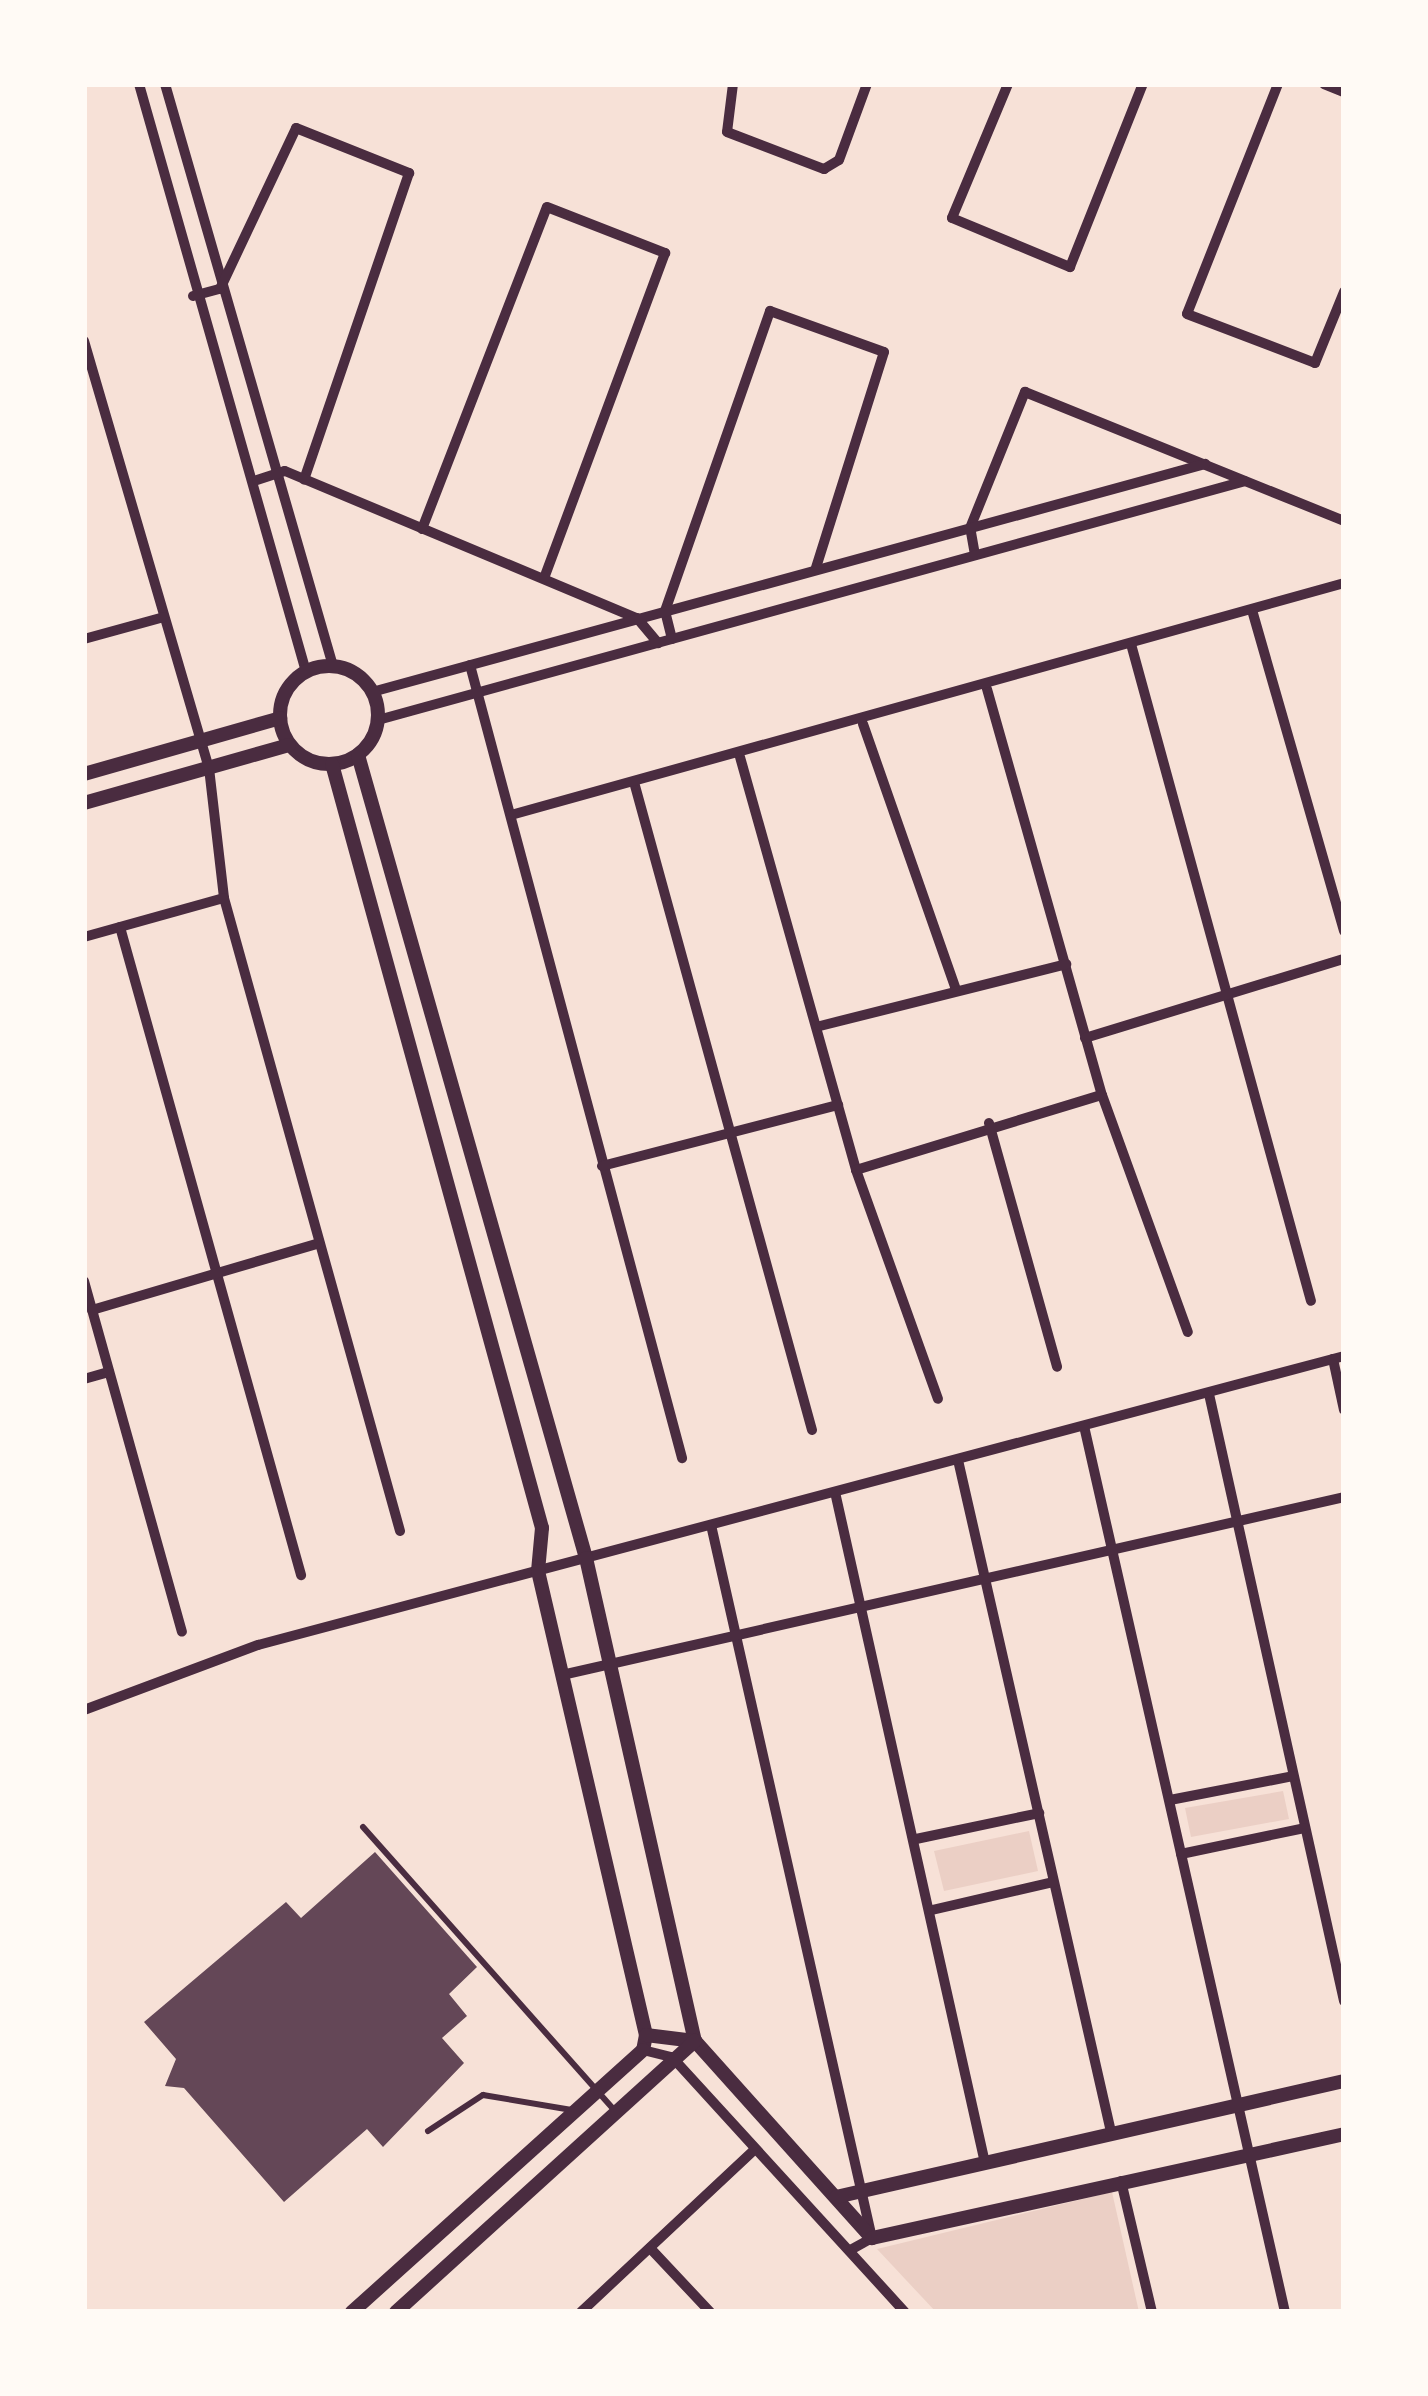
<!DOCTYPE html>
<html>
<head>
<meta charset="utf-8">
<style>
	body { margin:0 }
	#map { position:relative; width:1428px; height:2396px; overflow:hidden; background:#f7e1d7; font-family:Ubuntu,sans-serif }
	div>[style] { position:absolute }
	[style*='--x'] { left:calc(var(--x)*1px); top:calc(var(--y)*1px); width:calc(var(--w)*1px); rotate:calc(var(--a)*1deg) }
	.green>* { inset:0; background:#ebcfc5 }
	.building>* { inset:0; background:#644757 }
	.service>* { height:6px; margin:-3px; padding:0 3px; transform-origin:3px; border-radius:3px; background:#4a2c40 }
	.minor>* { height:10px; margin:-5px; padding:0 5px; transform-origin:5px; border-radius:5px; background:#4a2c40 }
	.tertiary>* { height:14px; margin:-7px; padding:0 7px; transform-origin:7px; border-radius:7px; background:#4a2c40 }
	.tertiary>.ring { margin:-7px; padding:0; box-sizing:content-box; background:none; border:14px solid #4a2c40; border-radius:50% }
	span { translate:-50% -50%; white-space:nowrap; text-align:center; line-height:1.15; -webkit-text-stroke:9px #fffaf5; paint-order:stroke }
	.frame { position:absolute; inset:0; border:87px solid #fffaf5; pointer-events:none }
</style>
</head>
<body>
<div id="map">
	<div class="green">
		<i style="clip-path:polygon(1283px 1791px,1289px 1819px,1191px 1837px,1185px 1808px)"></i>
		<i style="clip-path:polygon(1029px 1831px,1038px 1871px,944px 1891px,934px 1851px)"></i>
		<i style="clip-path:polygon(1112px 2192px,1139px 2312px,936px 2312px,877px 2249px)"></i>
	</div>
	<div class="building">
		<i style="clip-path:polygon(375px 1852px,477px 1967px,449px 1994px,467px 2016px,442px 2038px,464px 2063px,383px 2147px,367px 2129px,284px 2202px,184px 2088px,165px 2086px,176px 2059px,144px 2022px,286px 1902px,301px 1918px)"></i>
	</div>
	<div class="service">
		<i style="--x:363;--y:1827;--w:377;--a:48.4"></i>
		<i style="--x:428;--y:2131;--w:66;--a:-33.2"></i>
		<i style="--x:483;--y:2095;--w:90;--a:9.6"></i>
	</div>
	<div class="minor">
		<i style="--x:139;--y:84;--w:611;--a:74.14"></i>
		<i style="--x:165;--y:84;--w:606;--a:73.9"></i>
		<i style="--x:733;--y:84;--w:48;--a:97.1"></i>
		<i style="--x:727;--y:132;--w:104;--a:20.9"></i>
		<i style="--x:824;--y:169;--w:17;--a:-31"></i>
		<i style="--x:839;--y:160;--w:81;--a:-69.8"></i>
		<i style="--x:1008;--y:84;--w:145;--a:112.7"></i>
		<i style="--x:952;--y:218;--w:128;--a:22.6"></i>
		<i style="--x:1070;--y:267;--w:197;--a:-68.3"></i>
		<i style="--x:1278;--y:84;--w:247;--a:111.6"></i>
		<i style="--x:1187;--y:314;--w:137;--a:20.9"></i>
		<i style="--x:1315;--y:363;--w:77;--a:-67.8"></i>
		<i style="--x:1324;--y:84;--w:22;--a:22"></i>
		<i style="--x:193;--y:296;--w:28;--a:-15"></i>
		<i style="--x:220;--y:289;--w:178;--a:-64.7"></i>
		<i style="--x:296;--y:128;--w:122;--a:21.7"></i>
		<i style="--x:409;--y:173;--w:324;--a:108.9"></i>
		<i style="--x:84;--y:341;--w:445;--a:73.7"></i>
		<i style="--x:209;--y:768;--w:131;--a:83.4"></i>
		<i style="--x:224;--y:898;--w:657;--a:74.46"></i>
		<i style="--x:257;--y:480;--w:29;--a:-18"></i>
		<i style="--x:285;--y:471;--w:381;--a:22.7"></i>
		<i style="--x:637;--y:618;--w:33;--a:50"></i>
		<i style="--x:422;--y:529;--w:345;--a:-68.8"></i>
		<i style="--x:547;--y:207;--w:127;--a:21.3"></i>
		<i style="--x:665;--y:253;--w:347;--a:110.4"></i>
		<i style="--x:975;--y:555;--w:27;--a:-100"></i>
		<i style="--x:970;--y:528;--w:147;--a:-68"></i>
		<i style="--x:1025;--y:392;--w:344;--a:22"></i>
		<i style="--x:1252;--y:610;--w:334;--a:74"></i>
		<i style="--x:84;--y:639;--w:83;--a:-15.4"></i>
		<i style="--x:672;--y:639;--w:29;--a:-104"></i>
		<i style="--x:665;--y:611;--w:318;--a:-70.7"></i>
		<i style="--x:770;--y:311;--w:121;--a:19.8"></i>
		<i style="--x:884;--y:352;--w:226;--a:107.5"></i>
		<i style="--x:1131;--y:644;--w:681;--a:74.68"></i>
		<i style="--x:470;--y:665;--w:821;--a:75.03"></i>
		<i style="--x:987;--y:689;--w:422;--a:74.2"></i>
		<i style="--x:1102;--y:1095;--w:252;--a:70.1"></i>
		<i style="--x:372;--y:692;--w:864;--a:-15.31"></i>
		<i style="--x:378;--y:720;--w:899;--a:-15.41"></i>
		<i style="--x:863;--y:724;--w:279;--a:70.7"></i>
		<i style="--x:740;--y:757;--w:429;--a:74.3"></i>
		<i style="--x:856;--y:1170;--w:243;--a:70.3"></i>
		<i style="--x:634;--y:782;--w:672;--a:74.64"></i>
		<i style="--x:511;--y:815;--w:865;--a:-15.56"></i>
		<i style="--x:120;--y:927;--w:673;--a:74.39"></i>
		<i style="--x:84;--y:937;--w:145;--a:-15.6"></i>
		<i style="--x:820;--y:1026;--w:254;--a:-14.1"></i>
		<i style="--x:1085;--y:1038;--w:271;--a:-17"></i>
		<i style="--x:989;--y:1123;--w:253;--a:74.4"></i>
		<i style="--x:602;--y:1166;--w:244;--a:-14.5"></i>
		<i style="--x:856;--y:1170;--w:257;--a:-17"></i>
		<i style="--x:84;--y:1281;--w:364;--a:74.4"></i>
		<i style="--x:92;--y:1310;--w:237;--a:-16.4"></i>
		<i style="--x:1333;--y:1359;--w:52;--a:77.8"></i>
		<i style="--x:84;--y:1379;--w:26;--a:-16"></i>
		<i style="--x:1209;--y:1394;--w:622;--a:77.46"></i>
		<i style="--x:1084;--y:1426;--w:909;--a:77.22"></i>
		<i style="--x:958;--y:1460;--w:689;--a:77.17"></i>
		<i style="--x:835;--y:1492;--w:688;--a:77.4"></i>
		<i style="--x:711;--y:1525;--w:731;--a:77.28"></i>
		<i style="--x:872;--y:2238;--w:26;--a:151"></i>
		<i style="--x:562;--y:1675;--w:802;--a:-12.82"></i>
		<i style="--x:84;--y:1710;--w:186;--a:-20.5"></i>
		<i style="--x:258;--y:1645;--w:1124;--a:-14.9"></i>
		<i style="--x:1170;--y:1800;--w:125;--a:-11"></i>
		<i style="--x:916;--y:1839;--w:126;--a:-11.9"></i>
		<i style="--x:1181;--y:1854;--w:126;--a:-11.9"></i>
		<i style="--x:932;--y:1910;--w:124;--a:-13"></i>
		<i style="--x:643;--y:2050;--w:30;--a:14"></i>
		<i style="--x:672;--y:2057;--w:345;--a:47.6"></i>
		<i style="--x:1121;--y:2181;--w:135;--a:76.7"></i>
		<i style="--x:650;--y:2248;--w:88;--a:46.8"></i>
		<i style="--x:581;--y:2312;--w:238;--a:-43.1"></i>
	</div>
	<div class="tertiary">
		<i class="ring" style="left:280px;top:666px;width:84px;height:84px"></i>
		<i style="--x:358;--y:755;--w:835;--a:74.15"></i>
		<i style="--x:586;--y:1558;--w:495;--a:77.3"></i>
		<i style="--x:695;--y:2041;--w:265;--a:48.1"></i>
		<i style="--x:872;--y:2238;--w:483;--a:-12.4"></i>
		<i style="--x:332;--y:764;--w:792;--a:74.63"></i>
		<i style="--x:542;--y:1528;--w:43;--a:95.3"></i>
		<i style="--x:538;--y:1571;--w:476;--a:76.9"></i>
		<i style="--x:646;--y:2035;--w:15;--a:101"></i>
		<i style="--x:643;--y:2050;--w:392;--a:138"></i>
		<i style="--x:84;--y:774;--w:204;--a:-15.9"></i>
		<i style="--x:84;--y:803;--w:213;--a:-15.8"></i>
		<i style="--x:646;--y:2035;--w:49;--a:7"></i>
		<i style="--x:836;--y:2197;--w:521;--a:-12.86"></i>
		<i style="--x:396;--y:2312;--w:404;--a:-42.2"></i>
	</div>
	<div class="frame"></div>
</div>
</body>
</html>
